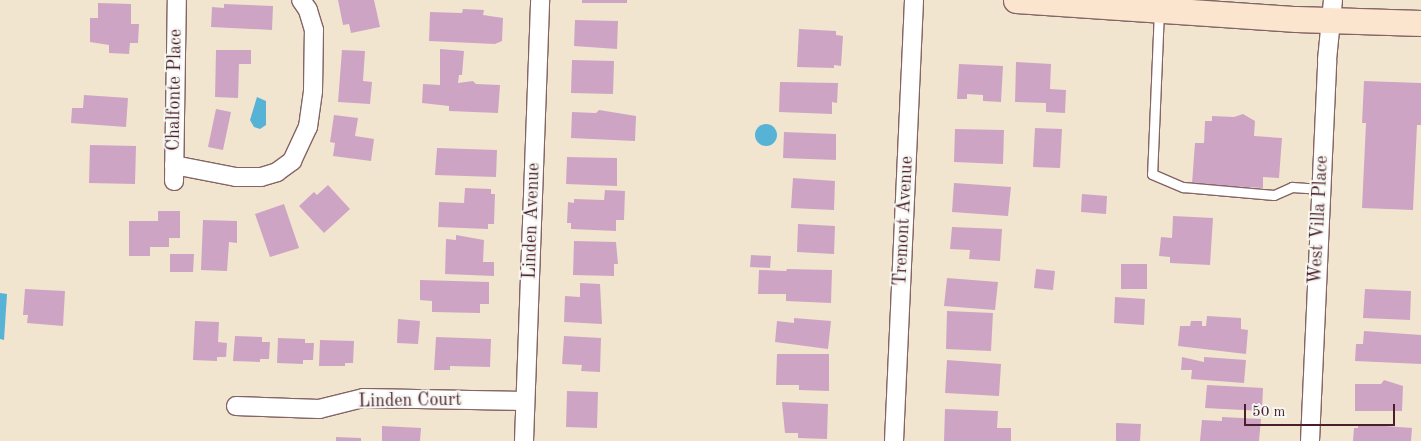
<!DOCTYPE html>
<html>
<head>
<meta charset="utf-8">
<style>
	body { margin:0 }
	#map { position:relative; width:1421px; height:441px; overflow:hidden; background:#f2e5cf; font-family:"Old Standard TT",serif }
	div>[style] { position:absolute }
	[style*='--x'] { left:calc(var(--x)*1px); top:calc(var(--y)*1px); width:calc(var(--w)*1px); rotate:calc(var(--a)*1deg) }
	.water>* { inset:0; background:#57b3d5 }
	.round { border-radius:50% }
	.building>* { inset:0; background:#cea4c4 }
	.roads { filter:drop-shadow(1px 0 #856464) drop-shadow(-1px 0 #856464) drop-shadow(0 1px #856464) drop-shadow(0 -1px #856464) }
	.service>* { height:9px; margin:-4.5px; padding:0 4.5px; transform-origin:4.5px; border-radius:4.5px; background:#fff }
	.minor>* { height:18px; margin:-9px; padding:0 9px; transform-origin:9px; border-radius:9px; background:#fff }
	.secondary>* { height:25px; margin:-12.5px; padding:0 12.5px; transform-origin:12.5px; border-radius:12.5px; background:#fce5cf }
	span { translate:-50% -50%; white-space:nowrap; text-align:center; line-height:1.15; -webkit-text-stroke:4px #f6f6f2; paint-order:stroke }
	.street-label { font-size:18px; color:#4a1f2b }
	.scale { position:absolute; left:1244px; top:404px; width:151px; height:22px; box-sizing:border-box; border:2px solid #4a1f2b; border-top:0; padding-left:6px; font-size:15px; line-height:18px; white-space:nowrap; color:#4a1f2b; -webkit-text-stroke:4px #f6f6f2; paint-order:stroke }
</style>
</head>
<body>
<div id="map">
	<div class="water">
		<i style="clip-path:polygon(257px 97px,266px 101px,266px 125px,260px 129px,254px 127px,250px 120px)"></i>
		<i class="round" style="left:755px;top:124px;width:22px;height:22px"></i>
		<i style="clip-path:polygon(0 293px,7px 294px,4px 340px,0 339px)"></i>
	</div>
	<div class="building">
		<i style="clip-path:polygon(338px 0,374px 0,380px 27px,351px 33px,349px 24px,343px 25px)"></i>
		<i style="clip-path:polygon(582px 0,627px 0,627px 3px,582px 3px)"></i>
		<i style="clip-path:polygon(98px 3px,131px 4px,131px 24px,139px 24px,138px 43px,130px 43px,129px 54px,109px 53px,109px 45px,90px 42px,90px 18px,98px 18px)"></i>
		<i style="clip-path:polygon(224px 4px,273px 6px,272px 30px,211px 27px,212px 7px,224px 8px)"></i>
		<i style="clip-path:polygon(463px 9px,484px 10px,483px 15px,503px 18px,502px 41px,495px 44px,429px 41px,430px 12px,462px 13px)"></i>
		<i style="clip-path:polygon(575px 20px,618px 21px,617px 49px,574px 46px)"></i>
		<i style="clip-path:polygon(799px 29px,836px 31px,836px 35px,843px 36px,841px 66px,834px 65px,834px 68px,797px 67px)"></i>
		<i style="clip-path:polygon(440px 49px,464px 51px,462px 75px,459px 75px,458px 83px,473px 81px,476px 84px,500px 85px,498px 113px,449px 111px,449px 106px,422px 103px,423px 84px,440px 85px)"></i>
		<i style="clip-path:polygon(216px 50px,251px 50px,251px 64px,239px 64px,238px 98px,215px 97px)"></i>
		<i style="clip-path:polygon(342px 50px,365px 51px,363px 81px,372px 82px,370px 104px,338px 102px)"></i>
		<i style="clip-path:polygon(572px 60px,614px 61px,613px 94px,571px 93px)"></i>
		<i style="clip-path:polygon(1016px 62px,1051px 64px,1050px 89px,1066px 90px,1065px 113px,1046px 112px,1046px 103px,1015px 102px)"></i>
		<i style="clip-path:polygon(959px 64px,1003px 66px,1001px 102px,983px 101px,983px 95px,967px 94px,967px 99px,957px 99px)"></i>
		<i style="clip-path:polygon(1364px 81px,1421px 83px,1421px 125px,1417px 125px,1413px 210px,1362px 208px,1366px 123px,1362px 123px)"></i>
		<i style="clip-path:polygon(780px 82px,838px 83px,837px 103px,832px 102px,832px 114px,779px 112px)"></i>
		<i style="clip-path:polygon(84px 95px,128px 98px,126px 127px,71px 123px,72px 108px,83px 108px)"></i>
		<i style="clip-path:polygon(216px 109px,231px 112px,223px 150px,208px 147px)"></i>
		<i style="clip-path:polygon(599px 110px,636px 116px,635px 141px,571px 138px,572px 112px,596px 113px)"></i>
		<i style="clip-path:polygon(1243px 114px,1255px 121px,1254px 136px,1282px 138px,1279px 178px,1263px 177px,1263px 188px,1192px 184px,1195px 143px,1204px 143px,1205px 121px,1212px 121px,1212px 116px,1234px 117px)"></i>
		<i style="clip-path:polygon(334px 115px,358px 118px,355px 136px,374px 139px,371px 161px,333px 156px,335px 143px,330px 142px)"></i>
		<i style="clip-path:polygon(1035px 128px,1062px 129px,1060px 168px,1033px 167px)"></i>
		<i style="clip-path:polygon(955px 129px,1004px 130px,1003px 164px,954px 162px)"></i>
		<i style="clip-path:polygon(784px 132px,836px 134px,836px 160px,783px 158px)"></i>
		<i style="clip-path:polygon(90px 145px,136px 146px,135px 184px,89px 183px)"></i>
		<i style="clip-path:polygon(437px 148px,497px 150px,496px 177px,435px 175px)"></i>
		<i style="clip-path:polygon(567px 157px,617px 158px,617px 186px,566px 184px)"></i>
		<i style="clip-path:polygon(793px 178px,835px 181px,834px 210px,791px 208px)"></i>
		<i style="clip-path:polygon(954px 183px,1011px 187px,1008px 216px,952px 212px)"></i>
		<i style="clip-path:polygon(328px 185px,350px 209px,324px 233px,299px 206px,314px 192px,317px 195px)"></i>
		<i style="clip-path:polygon(465px 188px,491px 189px,491px 194px,495px 194px,494px 224px,488px 224px,488px 229px,438px 227px,439px 202px,464px 203px)"></i>
		<i style="clip-path:polygon(605px 190px,625px 191px,624px 220px,616px 220px,616px 231px,571px 229px,571px 223px,567px 223px,568px 202px,574px 203px,574px 199px,604px 200px)"></i>
		<i style="clip-path:polygon(1082px 194px,1107px 196px,1106px 214px,1081px 212px)"></i>
		<i style="clip-path:polygon(284px 204px,299px 248px,270px 257px,255px 214px)"></i>
		<i style="clip-path:polygon(158px 211px,180px 211px,180px 238px,169px 238px,169px 247px,150px 247px,150px 256px,129px 256px,129px 221px,158px 221px)"></i>
		<i style="clip-path:polygon(1173px 216px,1213px 218px,1210px 265px,1170px 263px,1170px 257px,1159px 256px,1161px 237px,1172px 238px)"></i>
		<i style="clip-path:polygon(203px 220px,237px 221px,237px 243px,229px 242px,227px 271px,201px 270px)"></i>
		<i style="clip-path:polygon(798px 224px,835px 226px,834px 254px,797px 252px)"></i>
		<i style="clip-path:polygon(952px 227px,1002px 229px,1000px 261px,969px 259px,970px 250px,950px 249px)"></i>
		<i style="clip-path:polygon(456px 235px,484px 240px,483px 262px,494px 262px,494px 276px,445px 274px,446px 239px,456px 240px)"></i>
		<i style="clip-path:polygon(574px 241px,616px 242px,618px 264px,614px 264px,614px 276px,573px 275px)"></i>
		<i style="clip-path:polygon(170px 254px,194px 254px,193px 272px,170px 272px)"></i>
		<i style="clip-path:polygon(751px 255px,771px 256px,770px 268px,750px 267px)"></i>
		<i style="clip-path:polygon(1121px 264px,1147px 264px,1147px 289px,1121px 289px)"></i>
		<i style="clip-path:polygon(787px 269px,832px 270px,831px 303px,786px 301px,786px 294px,758px 294px,759px 270px,786px 271px)"></i>
		<i style="clip-path:polygon(1036px 269px,1055px 271px,1053px 290px,1034px 288px)"></i>
		<i style="clip-path:polygon(947px 278px,998px 282px,995px 310px,944px 306px)"></i>
		<i style="clip-path:polygon(420px 280px,489px 282px,489px 304px,480px 304px,480px 313px,432px 312px,432px 301px,420px 300px)"></i>
		<i style="clip-path:polygon(580px 283px,600px 284px,602px 324px,564px 322px,565px 296px,580px 297px)"></i>
		<i style="clip-path:polygon(25px 289px,65px 291px,63px 326px,27px 323px,28px 315px,23px 315px)"></i>
		<i style="clip-path:polygon(1365px 289px,1411px 291px,1410px 320px,1363px 318px)"></i>
		<i style="clip-path:polygon(1115px 297px,1145px 299px,1144px 325px,1114px 323px)"></i>
		<i style="clip-path:polygon(947px 311px,993px 313px,991px 351px,946px 349px)"></i>
		<i style="clip-path:polygon(1207px 316px,1241px 318px,1241px 329px,1248px 330px,1246px 354px,1178px 346px,1180px 326px,1190px 326px,1191px 321px,1202px 321px,1202px 326px,1206px 326px)"></i>
		<i style="clip-path:polygon(794px 318px,831px 321px,828px 349px,775px 342px,777px 321px,794px 323px)"></i>
		<i style="clip-path:polygon(398px 319px,420px 321px,418px 344px,397px 343px)"></i>
		<i style="clip-path:polygon(195px 321px,219px 322px,218px 342px,227px 343px,226px 357px,217px 357px,217px 361px,193px 360px)"></i>
		<i style="clip-path:polygon(1364px 331px,1421px 335px,1421px 364px,1355px 361px,1356px 344px,1363px 344px)"></i>
		<i style="clip-path:polygon(235px 336px,262px 337px,262px 342px,270px 342px,269px 359px,260px 359px,260px 362px,233px 361px)"></i>
		<i style="clip-path:polygon(564px 336px,601px 338px,600px 372px,581px 371px,582px 365px,562px 364px)"></i>
		<i style="clip-path:polygon(436px 337px,491px 339px,490px 367px,450px 366px,450px 370px,434px 370px)"></i>
		<i style="clip-path:polygon(278px 338px,305px 339px,305px 343px,314px 343px,313px 360px,303px 360px,303px 364px,277px 363px)"></i>
		<i style="clip-path:polygon(320px 340px,354px 341px,353px 363px,345px 363px,345px 366px,319px 366px)"></i>
		<i style="clip-path:polygon(777px 354px,829px 354px,829px 391px,799px 390px,799px 385px,776px 385px)"></i>
		<i style="clip-path:polygon(1182px 357px,1204px 362px,1204px 357px,1246px 360px,1244px 383px,1191px 379px,1192px 370px,1181px 370px)"></i>
		<i style="clip-path:polygon(947px 360px,1001px 364px,999px 396px,945px 393px)"></i>
		<i style="clip-path:polygon(1384px 380px,1403px 386px,1402px 411px,1355px 411px,1355px 384px,1381px 384px)"></i>
		<i style="clip-path:polygon(1207px 385px,1263px 388px,1262px 411px,1205px 408px)"></i>
		<i style="clip-path:polygon(567px 391px,598px 392px,597px 428px,566px 427px)"></i>
		<i style="clip-path:polygon(782px 402px,828px 404px,827px 439px,798px 438px,798px 433px,785px 433px)"></i>
		<i style="clip-path:polygon(945px 409px,998px 411px,997px 428px,1011px 428px,1011px 441px,944px 441px)"></i>
		<i style="clip-path:polygon(1222px 417px,1261px 419px,1259px 441px,1200px 441px,1202px 420px,1222px 421px)"></i>
		<i style="clip-path:polygon(1116px 423px,1141px 424px,1140px 441px,1116px 441px)"></i>
		<i style="clip-path:polygon(1358px 424px,1412px 428px,1411px 441px,1353px 441px,1354px 428px,1358px 428px)"></i>
		<i style="clip-path:polygon(382px 426px,421px 428px,420px 441px,382px 441px)"></i>
		<i style="clip-path:polygon(336px 437px,361px 438px,361px 441px,336px 441px)"></i>
	</div>
	<div class="roads">
		<div class="service">
			<i style="--x:1159;--y:10;--w:164;--a:92.4"></i>
			<i style="--x:1152;--y:174;--w:34;--a:23"></i>
			<i style="--x:1183;--y:187;--w:91;--a:5"></i>
			<i style="--x:1274;--y:195;--w:20;--a:-24"></i>
			<i style="--x:1292;--y:187;--w:29;--a:4"></i>
		</div>
		<div class="minor">
			<i style="--x:174;--y:165;--w:63;--a:11"></i>
			<i style="--x:236;--y:177;--w:25;--a:0"></i>
			<i style="--x:261;--y:177;--w:17;--a:-17"></i>
			<i style="--x:277;--y:172;--w:19;--a:-36"></i>
			<i style="--x:292;--y:161;--w:38;--a:-65"></i>
			<i style="--x:308;--y:127;--w:36;--a:-82"></i>
			<i style="--x:313;--y:91;--w:61;--a:-89.1"></i>
			<i style="--x:314;--y:30;--w:21;--a:-107"></i>
			<i style="--x:308;--y:10;--w:12;--a:-125"></i>
			<i style="--x:174;--y:181;--w:181;--a:-89.1"></i>
			<i style="--x:236;--y:406;--w:83;--a:2.1"></i>
			<i style="--x:319;--y:409;--w:45;--a:-14"></i>
			<i style="--x:363;--y:398;--w:162;--a:1.1"></i>
			<i style="--x:524;--y:441;--w:441;--a:-87.9"></i>
			<i style="--x:894;--y:441;--w:441;--a:-87.4"></i>
			<i style="--x:1310;--y:441;--w:381;--a:-87.4"></i>
			<i style="--x:1327;--y:60;--w:60;--a:-84.3"></i>
		</div>
		<div class="secondary">
			<i style="--x:1016;--y:0;--w:281;--a:3.9"></i>
			<i style="--x:1296;--y:19;--w:125;--a:1.8"></i>
		</div>
	</div>
	<div class="street-label">
		<span style="left:175px;top:90px;rotate:-89deg">Chalfonte Place</span>
		<span style="left:1319px;top:220px;rotate:-87deg">West Villa Place</span>
		<span style="left:532px;top:221px;rotate:-88deg">Linden Avenue</span>
		<span style="left:904px;top:221px;rotate:-87deg">Tremont Avenue</span>
		<span style="left:410px;top:401px;rotate:-1deg">Linden Court</span>
	</div>
	<div class="scale">50 m</div>
</div>
</body>
</html>
